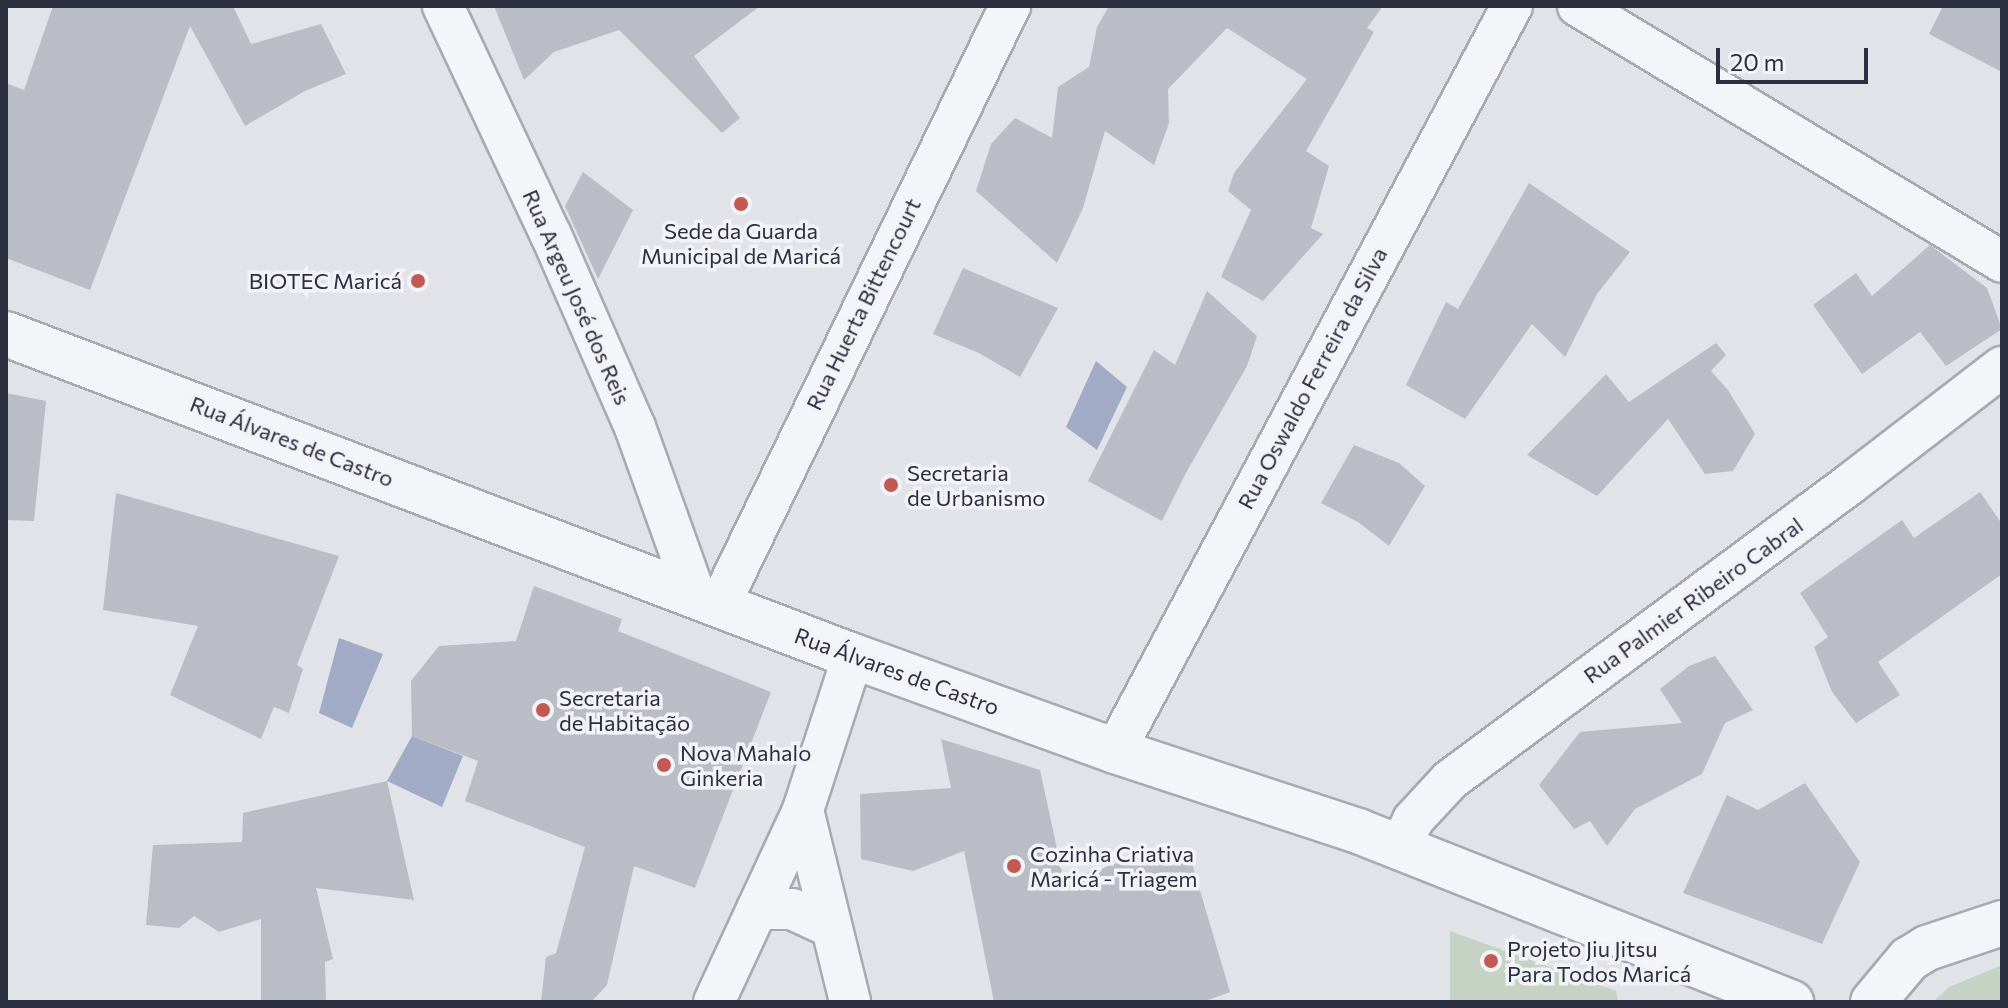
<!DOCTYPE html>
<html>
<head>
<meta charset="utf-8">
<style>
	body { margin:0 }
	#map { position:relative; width:2008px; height:1008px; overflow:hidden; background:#e2e3e9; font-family:Commissioner,sans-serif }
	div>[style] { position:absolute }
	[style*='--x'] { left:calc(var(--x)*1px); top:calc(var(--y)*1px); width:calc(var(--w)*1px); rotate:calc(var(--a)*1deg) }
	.green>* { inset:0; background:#c5d2c4 }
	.water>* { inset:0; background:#a1abc6 }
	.building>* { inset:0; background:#babcc6 }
	.roads { filter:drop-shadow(2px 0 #a8a9b3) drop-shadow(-2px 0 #a8a9b3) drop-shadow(0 2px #a8a9b3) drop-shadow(0 -2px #a8a9b3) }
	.minor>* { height:40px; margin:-20px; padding:0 20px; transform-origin:20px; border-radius:20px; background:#f4f5f8 }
	.tertiary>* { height:44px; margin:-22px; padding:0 22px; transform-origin:22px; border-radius:22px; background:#f4f5f8 }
	.dots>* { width:22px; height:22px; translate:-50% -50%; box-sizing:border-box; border:4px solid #f2f3f7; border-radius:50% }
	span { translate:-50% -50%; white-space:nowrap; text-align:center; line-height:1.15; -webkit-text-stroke:7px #f2f3f7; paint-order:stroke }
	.poi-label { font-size:22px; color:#2c2f40 }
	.right { translate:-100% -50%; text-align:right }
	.left { translate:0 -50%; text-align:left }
	.street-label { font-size:22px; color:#2c2f40 }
	.frame { position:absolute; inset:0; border:8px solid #2c2f40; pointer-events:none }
	.scale { position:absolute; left:1716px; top:48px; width:152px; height:36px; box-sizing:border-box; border:4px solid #2c2f40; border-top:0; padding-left:10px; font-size:24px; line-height:28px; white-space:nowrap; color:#2c2f40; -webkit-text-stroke:6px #f2f3f7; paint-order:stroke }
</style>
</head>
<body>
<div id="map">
	<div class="green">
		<i style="clip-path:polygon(1450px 931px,1616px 991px,1618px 1002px,1450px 1002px)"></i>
		<i style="clip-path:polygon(2002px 965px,2002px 1002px,1933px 1002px,1949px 987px)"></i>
	</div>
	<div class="water">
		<i style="clip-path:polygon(1096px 361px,1127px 387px,1097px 450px,1066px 427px)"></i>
		<i style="clip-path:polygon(339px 638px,383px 654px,352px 728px,319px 713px)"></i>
		<i style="clip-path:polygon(412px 736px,463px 756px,442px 807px,387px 781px)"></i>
	</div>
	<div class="building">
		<i style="clip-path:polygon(53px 6px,233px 6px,251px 44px,321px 24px,346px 74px,305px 91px,245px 126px,190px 26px,90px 290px,6px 258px,6px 83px,24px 90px)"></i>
		<i style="clip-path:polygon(494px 6px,760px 6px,694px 56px,740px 118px,722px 133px,619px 30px,554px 52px,524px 80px)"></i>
		<i style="clip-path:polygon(1109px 6px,1383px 6px,1367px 28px,1374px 32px,1306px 151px,1329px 166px,1311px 228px,1323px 234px,1263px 301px,1221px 277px,1251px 210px,1228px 191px,1234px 173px,1307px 79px,1227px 28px,1168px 89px,1169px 123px,1154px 165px,1105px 131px,1083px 208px,1057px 263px,976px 191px,991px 144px,1015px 118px,1052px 138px,1058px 87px,1089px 67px,1097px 27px)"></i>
		<i style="clip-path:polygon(1943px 6px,2002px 6px,2002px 72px,1929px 34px)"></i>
		<i style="clip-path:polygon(583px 172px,633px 210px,598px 279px,565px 206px)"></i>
		<i style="clip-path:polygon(1529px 183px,1630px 252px,1597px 294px,1565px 357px,1532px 324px,1465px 419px,1406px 385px,1446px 302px,1458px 309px)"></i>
		<i style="clip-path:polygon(1930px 245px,1987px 288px,2002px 329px,1946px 366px,1920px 332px,1862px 374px,1813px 305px,1856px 273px,1872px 296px)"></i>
		<i style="clip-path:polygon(963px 268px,1058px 308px,1020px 377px,979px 353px,933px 334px)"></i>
		<i style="clip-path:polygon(1207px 291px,1257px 336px,1247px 366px,1187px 471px,1162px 521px,1088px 481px,1154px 350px,1175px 365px)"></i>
		<i style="clip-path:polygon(1716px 343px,1726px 355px,1711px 371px,1728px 390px,1755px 434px,1733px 471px,1705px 474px,1668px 419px,1597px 496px,1527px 455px,1606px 374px,1629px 402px)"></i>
		<i style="clip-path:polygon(6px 393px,46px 401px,34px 521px,6px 520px)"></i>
		<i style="clip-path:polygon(1354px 445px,1399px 463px,1425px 486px,1389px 546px,1358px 522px,1321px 503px)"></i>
		<i style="clip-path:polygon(1980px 492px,2002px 524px,2002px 574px,1878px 662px,1900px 695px,1856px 723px,1832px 692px,1814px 647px,1828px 637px,1800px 593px,1902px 520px,1914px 538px)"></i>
		<i style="clip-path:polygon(116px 493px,339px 556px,297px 665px,303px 669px,289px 713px,274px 707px,261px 739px,170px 695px,198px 626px,103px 610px)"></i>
		<i style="clip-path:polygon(534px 586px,622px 619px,618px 631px,771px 692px,695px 888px,634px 866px,607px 985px,591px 1002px,541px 1002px,546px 957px,556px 953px,585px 847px,465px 801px,478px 761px,412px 736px,411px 681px,439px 646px,516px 641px)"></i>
		<i style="clip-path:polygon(1715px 656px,1753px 710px,1725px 723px,1702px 774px,1635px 809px,1607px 846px,1590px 821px,1574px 829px,1539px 785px,1580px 732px,1682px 723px,1660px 689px,1689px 666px)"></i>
		<i style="clip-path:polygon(941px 739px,1040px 770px,1064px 881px,1163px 848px,1164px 863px,1191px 860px,1230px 992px,1203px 1002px,994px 1002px,964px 851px,913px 871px,861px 859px,860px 794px,951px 788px)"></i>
		<i style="clip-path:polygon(387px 781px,414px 900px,316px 888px,333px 959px,325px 962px,326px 1002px,261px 1002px,261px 919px,219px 932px,194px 916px,179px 928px,146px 925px,153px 845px,242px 842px,243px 813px)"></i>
		<i style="clip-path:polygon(1805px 783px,1860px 862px,1822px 944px,1683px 893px,1727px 795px,1758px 810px)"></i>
	</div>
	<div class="roads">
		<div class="minor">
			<i style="--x:443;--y:6;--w:253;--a:64.8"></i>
			<i style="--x:551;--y:235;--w:210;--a:66.4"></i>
			<i style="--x:635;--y:427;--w:178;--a:70.3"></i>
			<i style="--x:1578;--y:6;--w:495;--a:31.1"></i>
			<i style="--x:720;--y:604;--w:665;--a:-64.13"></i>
			<i style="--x:1115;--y:751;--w:844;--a:-61.95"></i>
			<i style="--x:803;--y:810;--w:198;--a:76.2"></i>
			<i style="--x:1400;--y:847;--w:30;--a:-64"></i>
			<i style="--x:1413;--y:820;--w:54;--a:-47.2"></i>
			<i style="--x:1450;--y:780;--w:498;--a:-36.5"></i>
			<i style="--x:1850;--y:484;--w:192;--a:-37.6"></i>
			<i style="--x:757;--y:909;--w:35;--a:0"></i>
			<i style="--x:792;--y:909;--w:43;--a:24.8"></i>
			<i style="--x:714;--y:1002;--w:212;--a:-65.1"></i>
			<i style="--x:803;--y:810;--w:162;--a:-72"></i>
		</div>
		<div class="tertiary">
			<i style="--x:6;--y:334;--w:906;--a:20.82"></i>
			<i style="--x:853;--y:656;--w:279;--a:19.9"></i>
			<i style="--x:1115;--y:751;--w:256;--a:18.2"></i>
			<i style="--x:1358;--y:831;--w:466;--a:21.6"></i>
			<i style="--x:1873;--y:1002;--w:56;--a:-50.1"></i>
			<i style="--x:1909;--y:959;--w:21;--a:-31"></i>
			<i style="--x:1927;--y:948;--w:79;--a:-18.4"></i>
		</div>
	</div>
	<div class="dots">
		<i style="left:741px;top:204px;background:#c25a53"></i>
		<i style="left:418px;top:281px;background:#c25a53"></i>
		<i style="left:891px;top:485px;background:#c25a53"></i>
		<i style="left:543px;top:710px;background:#c25a53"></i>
		<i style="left:664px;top:765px;background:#c25a53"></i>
		<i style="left:1014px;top:866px;background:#c25a53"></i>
		<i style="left:1491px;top:961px;background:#c25a53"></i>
	</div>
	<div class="poi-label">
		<span style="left:741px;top:243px">Sede da Guarda<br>Municipal de Maricá</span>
		<span class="right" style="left:402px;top:281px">BIOTEC Maricá</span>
		<span class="left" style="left:907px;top:485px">Secretaria<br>de Urbanismo</span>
		<span class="left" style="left:559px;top:710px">Secretaria<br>de Habitação</span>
		<span class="left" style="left:680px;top:765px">Nova Mahalo<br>Ginkeria</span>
		<span class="left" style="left:1030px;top:866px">Cozinha Criativa<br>Maricá - Triagem</span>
		<span class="left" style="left:1507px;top:961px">Projeto Jiu Jitsu<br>Para Todos Maricá</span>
	</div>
	<div class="street-label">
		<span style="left:577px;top:297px;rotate:66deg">Rua Argeu José dos Reis</span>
		<span style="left:863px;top:304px;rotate:-64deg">Rua Huerta Bittencourt</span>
		<span style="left:1312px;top:378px;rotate:-62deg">Rua Oswaldo Ferreira da Silva</span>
		<span style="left:292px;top:441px;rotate:21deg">Rua Álvares de Castro</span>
		<span style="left:1693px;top:600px;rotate:-36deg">Rua Palmier Ribeiro Cabral</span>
		<span style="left:897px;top:671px;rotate:20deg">Rua Álvares de Castro</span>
	</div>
	<div class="frame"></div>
	<div class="scale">20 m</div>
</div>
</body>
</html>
